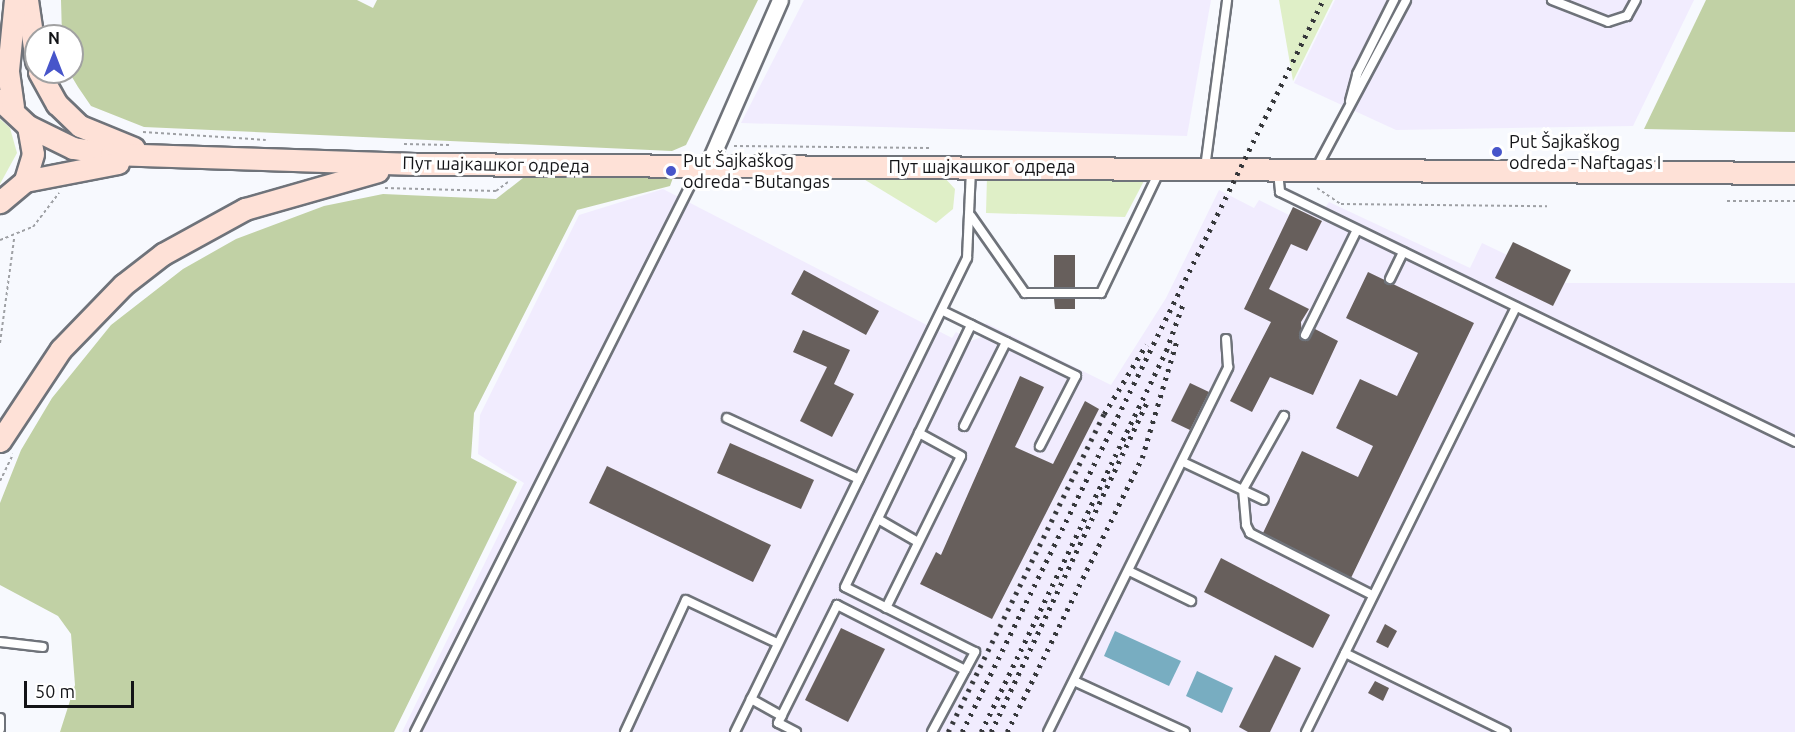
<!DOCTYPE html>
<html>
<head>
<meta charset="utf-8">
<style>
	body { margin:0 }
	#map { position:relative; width:1795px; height:732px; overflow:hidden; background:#f7f9fe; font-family:Ubuntu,sans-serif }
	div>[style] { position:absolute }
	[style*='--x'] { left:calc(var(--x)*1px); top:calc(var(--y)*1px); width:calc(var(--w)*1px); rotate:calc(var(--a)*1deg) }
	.industrial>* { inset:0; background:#f1ecfe }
	.green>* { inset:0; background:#dfefc7 }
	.forest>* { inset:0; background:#c1d1a5 }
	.water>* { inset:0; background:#78adc1 }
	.building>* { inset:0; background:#675f5c }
	.path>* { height:2px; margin-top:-1px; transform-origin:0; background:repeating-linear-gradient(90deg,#9ea0a4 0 3px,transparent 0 6px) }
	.roads { filter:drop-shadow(2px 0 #6f737a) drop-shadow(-2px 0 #6f737a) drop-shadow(0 2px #6f737a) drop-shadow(0 -2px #6f737a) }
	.lane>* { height:8px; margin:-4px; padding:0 4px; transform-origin:4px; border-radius:4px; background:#fff }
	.street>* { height:15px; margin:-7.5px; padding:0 7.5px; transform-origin:7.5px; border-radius:7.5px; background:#fff }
	.secondary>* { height:21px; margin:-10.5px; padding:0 10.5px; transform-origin:10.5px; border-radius:10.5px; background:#fee1d7 }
	.rail>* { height:4.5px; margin-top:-2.25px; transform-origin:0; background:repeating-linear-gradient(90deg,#36383b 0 3px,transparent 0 9px) }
	.dots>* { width:16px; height:16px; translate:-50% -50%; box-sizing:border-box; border:3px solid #fff; border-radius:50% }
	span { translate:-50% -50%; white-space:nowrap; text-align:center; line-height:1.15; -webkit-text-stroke:6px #fff; paint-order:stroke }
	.poi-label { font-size:18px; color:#131417 }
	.left { translate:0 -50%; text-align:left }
	.street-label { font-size:18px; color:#131417 }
	.north { position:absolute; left:24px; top:24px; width:60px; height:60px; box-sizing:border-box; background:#fff; border:2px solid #a1a1a2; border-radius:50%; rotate:0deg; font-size:16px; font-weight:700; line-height:24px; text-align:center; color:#131417 }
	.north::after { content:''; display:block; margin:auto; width:21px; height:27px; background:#4755ca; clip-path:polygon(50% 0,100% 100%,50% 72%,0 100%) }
	.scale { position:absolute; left:24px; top:681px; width:110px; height:27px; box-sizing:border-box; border:3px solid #131417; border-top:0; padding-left:8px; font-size:18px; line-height:21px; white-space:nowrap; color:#131417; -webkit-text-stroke:4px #fff; paint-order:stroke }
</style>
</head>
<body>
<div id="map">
	<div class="industrial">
		<i style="clip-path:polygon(804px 0,1211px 0,1187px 136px,741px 123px)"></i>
		<i style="clip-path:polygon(1335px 0,1694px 0,1633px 126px,1396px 130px,1294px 83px)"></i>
		<i style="clip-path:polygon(663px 189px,952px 338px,956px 332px,971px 341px,981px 337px,986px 323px,1111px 385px,1166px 298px,1219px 190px,1254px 208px,1259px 200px,1289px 215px,1293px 207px,1303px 212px,1308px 201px,1325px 208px,1329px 202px,1470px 268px,1482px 243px,1566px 283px,1795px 283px,1795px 732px,402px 732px,524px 483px,478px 454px,480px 415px,579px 215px)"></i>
	</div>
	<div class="green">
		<i style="clip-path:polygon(1279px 0,1333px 0,1293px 81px)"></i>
		<i style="clip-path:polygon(0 119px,10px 128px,17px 153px,0 184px)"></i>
		<i style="clip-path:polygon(857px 175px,942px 175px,955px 189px,953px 209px,936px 223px)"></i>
		<i style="clip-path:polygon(987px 177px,1145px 179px,1125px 217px,986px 213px)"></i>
	</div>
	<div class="forest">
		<i style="clip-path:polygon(61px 0,357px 0,373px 8px,377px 0,758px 0,686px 145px,672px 151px,144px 127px,91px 106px,78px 87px,69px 72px,72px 36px,62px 36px)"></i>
		<i style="clip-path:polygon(1706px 0,1795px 0,1795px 132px,1644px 129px)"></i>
		<i style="clip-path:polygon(674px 175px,670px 186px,577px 210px,474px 413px,471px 458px,517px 482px,394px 732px,60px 732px,75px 685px,71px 634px,58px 616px,0 585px,0 503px,21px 450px,52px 398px,111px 325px,183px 269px,236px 239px,324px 206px,383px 194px,496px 199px,523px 178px)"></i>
	</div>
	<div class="water">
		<i style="clip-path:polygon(1115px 631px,1181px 661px,1169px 686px,1104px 656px)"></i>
		<i style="clip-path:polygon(1197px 671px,1233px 688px,1222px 713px,1186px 696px)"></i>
	</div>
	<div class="building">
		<i style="clip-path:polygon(1293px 207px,1322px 221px,1307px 251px,1291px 244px,1269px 289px,1309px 309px,1301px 322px,1302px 340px,1315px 329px,1338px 341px,1313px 395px,1270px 377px,1252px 412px,1230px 401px,1271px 322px,1244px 309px)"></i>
		<i style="clip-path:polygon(1513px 242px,1571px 270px,1553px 306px,1495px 278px)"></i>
		<i style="clip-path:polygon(1054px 255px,1075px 255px,1075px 287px,1054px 287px)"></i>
		<i style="clip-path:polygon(804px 270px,879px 311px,866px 335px,791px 294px)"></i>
		<i style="clip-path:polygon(1368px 272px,1474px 323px,1351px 578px,1263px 533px,1302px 451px,1358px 477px,1373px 446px,1336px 428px,1360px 379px,1397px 396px,1418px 353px,1346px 318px)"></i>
		<i style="clip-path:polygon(1054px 299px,1075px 299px,1075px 309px,1055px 309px)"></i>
		<i style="clip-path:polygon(803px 330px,850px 350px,834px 384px,854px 394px,832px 437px,800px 421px,827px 367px,793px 352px)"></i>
		<i style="clip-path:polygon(1020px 376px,1044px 387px,1015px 447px,1053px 464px,1085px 401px,1099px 409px,992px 619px,920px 584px,936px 552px,941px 555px)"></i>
		<i style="clip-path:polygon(1190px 383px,1209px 392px,1190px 430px,1171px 421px)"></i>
		<i style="clip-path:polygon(730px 443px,814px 480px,801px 509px,717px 473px)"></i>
		<i style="clip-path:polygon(607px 466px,771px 545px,753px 582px,589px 503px)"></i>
		<i style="clip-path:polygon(1221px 558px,1330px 615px,1313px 648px,1204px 592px)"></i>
		<i style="clip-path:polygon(1385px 624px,1397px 631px,1388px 648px,1376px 642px)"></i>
		<i style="clip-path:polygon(841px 628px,885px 649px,848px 722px,805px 700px)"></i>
		<i style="clip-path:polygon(1275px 655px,1301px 668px,1270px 732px,1248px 732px,1239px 727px)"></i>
		<i style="clip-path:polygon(1375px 681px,1389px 688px,1383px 701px,1368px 693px)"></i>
	</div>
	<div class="path">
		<i style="--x:143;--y:132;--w:123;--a:3.7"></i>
		<i style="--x:404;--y:144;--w:45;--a:1.3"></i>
		<i style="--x:734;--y:146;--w:195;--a:0.6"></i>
		<i style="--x:385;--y:188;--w:111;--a:1.5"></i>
		<i style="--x:496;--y:191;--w:15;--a:-37"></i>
		<i style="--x:1317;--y:188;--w:29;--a:34"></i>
		<i style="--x:1341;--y:204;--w:206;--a:0.6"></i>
		<i style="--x:1727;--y:201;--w:68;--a:0"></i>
		<i style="--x:0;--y:240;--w:35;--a:-22"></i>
		<i style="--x:33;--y:227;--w:43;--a:-52.6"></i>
		<i style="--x:0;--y:343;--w:105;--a:-82.3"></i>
		<i style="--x:0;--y:481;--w:30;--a:-64"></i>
	</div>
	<div class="roads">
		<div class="lane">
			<i style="--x:1552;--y:0;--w:60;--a:21.4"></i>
			<i style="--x:1608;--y:22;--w:20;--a:-18"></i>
			<i style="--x:1627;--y:16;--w:18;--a:-61"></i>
			<i style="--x:1350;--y:101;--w:28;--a:-75"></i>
			<i style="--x:1357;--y:74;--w:83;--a:-63.4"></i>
			<i style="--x:1317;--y:167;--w:189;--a:-61.9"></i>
			<i style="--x:1205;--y:168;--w:169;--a:-82.5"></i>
			<i style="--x:1278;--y:172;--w:20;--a:84"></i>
			<i style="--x:1280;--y:192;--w:572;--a:25.89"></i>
			<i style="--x:971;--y:216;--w:94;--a:55"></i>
			<i style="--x:1025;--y:293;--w:76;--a:0"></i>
			<i style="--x:1101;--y:293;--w:134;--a:-64.4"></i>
			<i style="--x:1390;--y:279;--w:30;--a:-64"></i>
			<i style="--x:943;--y:311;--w:148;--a:26"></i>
			<i style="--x:1076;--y:376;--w:79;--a:117.2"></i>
			<i style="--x:1305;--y:335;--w:117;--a:-63.7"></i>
			<i style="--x:1284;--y:416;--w:84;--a:119.3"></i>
			<i style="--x:1243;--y:489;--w:36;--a:85"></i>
			<i style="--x:1246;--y:525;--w:9;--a:63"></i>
			<i style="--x:1250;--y:533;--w:137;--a:26.9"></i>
			<i style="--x:727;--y:418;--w:145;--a:24.8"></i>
			<i style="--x:964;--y:426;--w:94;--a:-63.4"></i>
			<i style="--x:1183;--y:462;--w:89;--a:25.1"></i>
			<i style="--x:878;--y:519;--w:46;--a:29.9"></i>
			<i style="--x:1129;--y:571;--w:69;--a:25.8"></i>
			<i style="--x:886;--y:608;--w:169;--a:-63.7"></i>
			<i style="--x:961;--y:456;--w:48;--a:-151.3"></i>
			<i style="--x:0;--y:642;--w:43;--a:6.6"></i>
			<i style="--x:1345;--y:653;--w:179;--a:26.1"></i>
			<i style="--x:1074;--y:681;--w:122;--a:24.7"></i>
			<i style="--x:751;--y:699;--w:35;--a:29"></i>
			<i style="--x:0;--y:718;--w:11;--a:90"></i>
			<i style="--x:415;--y:732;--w:631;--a:-63.27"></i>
			<i style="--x:625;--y:732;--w:145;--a:-65.2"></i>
			<i style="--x:686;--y:600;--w:101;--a:25.3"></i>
			<i style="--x:735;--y:732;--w:528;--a:-63.92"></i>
			<i style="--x:967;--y:258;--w:89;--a:-87.4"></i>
			<i style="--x:796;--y:732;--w:20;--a:-153"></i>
			<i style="--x:778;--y:723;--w:132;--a:-63.4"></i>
			<i style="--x:837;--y:605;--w:144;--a:26.9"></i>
			<i style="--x:932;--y:732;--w:91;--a:-61.7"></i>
			<i style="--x:975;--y:652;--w:145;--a:-153.4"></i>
			<i style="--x:845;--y:587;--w:291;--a:-64.3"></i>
			<i style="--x:1048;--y:732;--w:407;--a:-63.7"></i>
			<i style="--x:1228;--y:367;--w:28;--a:-94"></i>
			<i style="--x:1306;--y:732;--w:474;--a:-63.7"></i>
		</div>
		<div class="street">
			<i style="--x:707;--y:167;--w:182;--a:-66.4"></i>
		</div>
		<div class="secondary">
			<i style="--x:27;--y:0;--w:62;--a:81.6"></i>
			<i style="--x:39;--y:72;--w:37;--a:61"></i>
			<i style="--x:57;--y:104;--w:32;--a:44"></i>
			<i style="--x:80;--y:126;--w:58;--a:22.2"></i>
			<i style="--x:0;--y:100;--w:38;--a:43"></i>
			<i style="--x:28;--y:126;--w:28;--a:80"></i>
			<i style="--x:33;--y:154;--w:28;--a:107"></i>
			<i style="--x:25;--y:181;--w:33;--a:140"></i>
			<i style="--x:13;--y:107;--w:37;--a:-98"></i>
			<i style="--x:8;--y:70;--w:70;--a:-84.3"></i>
			<i style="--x:28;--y:126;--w:50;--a:26.1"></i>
			<i style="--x:73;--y:148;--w:38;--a:9"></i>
			<i style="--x:111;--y:154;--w:304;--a:1.9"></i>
			<i style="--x:415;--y:164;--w:1380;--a:0.37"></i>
			<i style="--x:25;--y:181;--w:95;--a:-11"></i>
			<i style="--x:0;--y:441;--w:110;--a:-56.5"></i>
			<i style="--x:61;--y:349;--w:89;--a:-45.9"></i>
			<i style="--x:123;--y:285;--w:51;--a:-37.8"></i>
			<i style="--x:163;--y:254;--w:94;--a:-28.8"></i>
			<i style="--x:245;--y:209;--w:138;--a:-15.9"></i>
		</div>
	</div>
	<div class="rail">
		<i style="--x:948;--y:732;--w:354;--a:-63.9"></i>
		<i style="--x:1104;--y:414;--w:81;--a:-58.7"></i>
		<i style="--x:962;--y:732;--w:816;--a:-63.75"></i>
		<i style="--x:981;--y:732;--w:424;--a:-64.1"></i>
		<i style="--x:1166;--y:351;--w:53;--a:-70.2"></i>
		<i style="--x:991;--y:732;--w:365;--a:-64.7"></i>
		<i style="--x:1007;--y:732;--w:305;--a:-63.8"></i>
		<i style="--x:1142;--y:458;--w:123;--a:-73.5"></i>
	</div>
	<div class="dots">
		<i style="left:1497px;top:152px;background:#4755ca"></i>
		<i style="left:671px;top:171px;background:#4755ca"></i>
	</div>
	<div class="poi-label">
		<span class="left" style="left:1509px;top:152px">Put Šajkaškog<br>odreda - Naftagas I</span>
		<span class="left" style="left:683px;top:171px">Put Šajkaškog<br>odreda - Butangas</span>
	</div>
	<div class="street-label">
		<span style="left:496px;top:164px;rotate:1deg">Пут шајкашког одреда</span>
		<span style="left:982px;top:166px">Пут шајкашког одреда</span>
	</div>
	<div class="north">N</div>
	<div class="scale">50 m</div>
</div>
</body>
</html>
